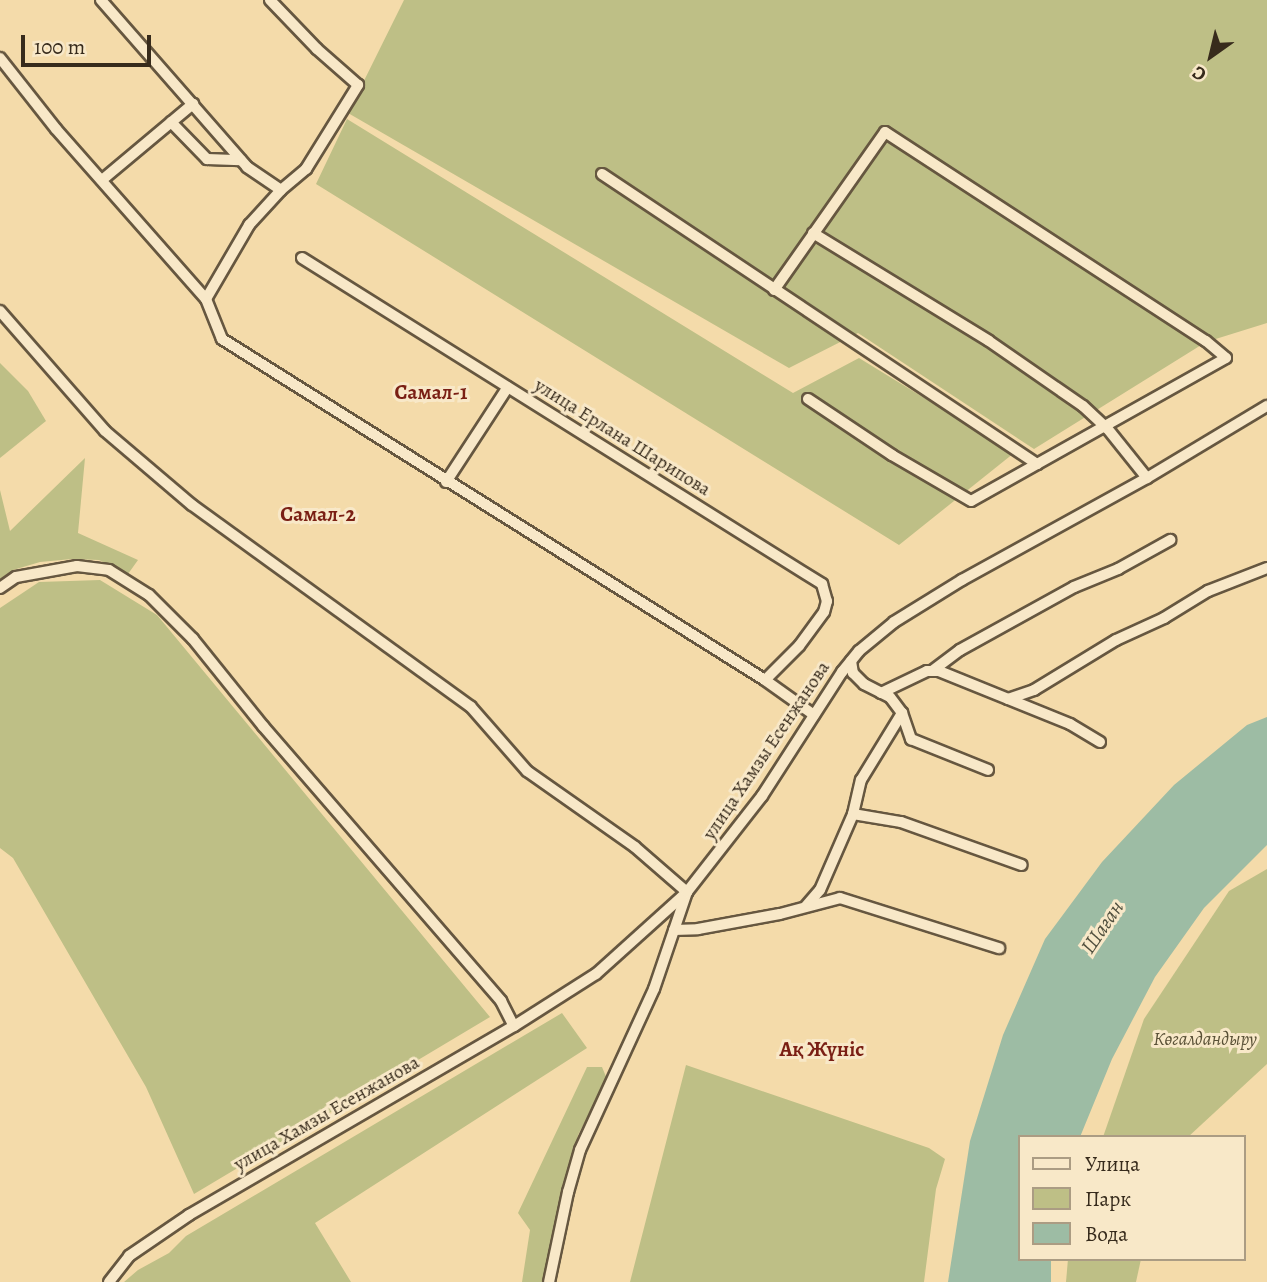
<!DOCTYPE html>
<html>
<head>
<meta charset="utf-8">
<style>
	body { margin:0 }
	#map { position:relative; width:1267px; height:1282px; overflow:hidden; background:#f4dbaa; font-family:Alegreya,serif }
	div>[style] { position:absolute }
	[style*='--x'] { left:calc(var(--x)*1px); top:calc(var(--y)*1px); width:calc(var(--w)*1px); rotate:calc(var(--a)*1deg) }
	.green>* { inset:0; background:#bebf86 }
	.water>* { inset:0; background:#9dbca4 }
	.roads { filter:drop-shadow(2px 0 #665740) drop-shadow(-2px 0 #665740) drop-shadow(0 2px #665740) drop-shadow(0 -2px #665740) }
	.minor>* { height:10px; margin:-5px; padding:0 5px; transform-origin:5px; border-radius:5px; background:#f8e8c8 }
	span { translate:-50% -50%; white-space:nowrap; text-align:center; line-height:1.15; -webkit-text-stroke:6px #f8e8c8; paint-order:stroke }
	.street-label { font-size:19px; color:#372b1c }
	.park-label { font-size:19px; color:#595036; font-style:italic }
	.neighbourhood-label { font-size:21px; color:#7a1f14; font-weight:700 }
	.water-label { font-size:21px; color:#504f3e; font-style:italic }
	.legend { position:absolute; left:1018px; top:1135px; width:228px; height:126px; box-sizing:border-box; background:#f8e8c8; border:2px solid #ab9c83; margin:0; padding:9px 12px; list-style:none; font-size:21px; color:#372b1c }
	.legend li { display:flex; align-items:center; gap:14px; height:35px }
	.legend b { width:35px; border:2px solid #ab9c83 }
	.north { position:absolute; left:1176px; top:21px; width:70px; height:70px; -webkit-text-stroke:5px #f8e8c8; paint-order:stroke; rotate:214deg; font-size:19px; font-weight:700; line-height:28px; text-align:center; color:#372b1c }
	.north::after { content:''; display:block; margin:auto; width:24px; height:32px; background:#372b1c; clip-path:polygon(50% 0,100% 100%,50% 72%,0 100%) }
	.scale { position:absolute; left:21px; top:35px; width:130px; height:32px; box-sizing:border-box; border:4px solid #372b1c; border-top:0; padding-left:9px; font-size:21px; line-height:24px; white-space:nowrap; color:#372b1c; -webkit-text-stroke:5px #f8e8c8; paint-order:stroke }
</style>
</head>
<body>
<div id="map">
	<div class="green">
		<i style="clip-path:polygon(404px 0,1267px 0,1267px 323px,1206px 342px,1034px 449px,858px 333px,789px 368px,348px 113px)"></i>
		<i style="clip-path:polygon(347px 119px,793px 393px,859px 358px,1014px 453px,899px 545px,316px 184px)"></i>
		<i style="clip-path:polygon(0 363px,28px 391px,46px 421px,0 458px)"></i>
		<i style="clip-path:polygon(85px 458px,78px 533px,138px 560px,128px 574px,99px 560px,72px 559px,40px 562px,13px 570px,0 579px,0 490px,10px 531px)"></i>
		<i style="clip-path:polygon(100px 580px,157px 615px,490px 1017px,194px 1194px,146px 1087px,13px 858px,0 848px,0 608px,39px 582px)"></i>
		<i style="clip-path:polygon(1267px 869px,1267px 1064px,1188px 1137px,1103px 1137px,1144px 1019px,1229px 891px)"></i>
		<i style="clip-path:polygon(562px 1013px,587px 1048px,315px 1223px,351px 1282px,124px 1282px,138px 1270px,169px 1253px,186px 1236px)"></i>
		<i style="clip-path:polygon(686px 1065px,929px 1148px,945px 1159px,936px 1189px,924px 1282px,630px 1282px)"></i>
		<i style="clip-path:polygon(587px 1067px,602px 1067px,607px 1079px,578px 1135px,543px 1282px,522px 1282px,530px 1230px,518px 1213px)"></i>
		<i style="clip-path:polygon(1068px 1259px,1141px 1259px,1136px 1282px,1066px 1282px)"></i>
	</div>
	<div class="water">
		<i style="clip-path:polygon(1267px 717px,1267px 845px,1204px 908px,1155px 977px,1112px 1059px,1080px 1137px,1020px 1137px,1020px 1259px,1051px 1259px,1051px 1282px,948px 1282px,970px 1141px,1003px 1035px,1045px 939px,1102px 862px,1174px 785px,1247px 725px)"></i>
	</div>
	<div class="roads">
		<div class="minor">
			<i style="--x:101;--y:0;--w:222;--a:48.8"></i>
			<i style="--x:247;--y:167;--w:41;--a:34.1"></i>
			<i style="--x:0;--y:58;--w:90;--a:51.7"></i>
			<i style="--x:56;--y:129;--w:227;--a:48.6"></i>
			<i style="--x:206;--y:299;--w:43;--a:68.2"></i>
			<i style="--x:222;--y:339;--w:641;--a:32.13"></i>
			<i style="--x:765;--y:680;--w:60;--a:35.5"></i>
			<i style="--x:171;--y:122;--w:52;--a:45.8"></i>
			<i style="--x:207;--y:159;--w:34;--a:2"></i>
			<i style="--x:602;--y:174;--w:523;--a:33.69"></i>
			<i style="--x:102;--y:180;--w:119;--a:-39.9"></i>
			<i style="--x:813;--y:233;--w:206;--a:31.5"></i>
			<i style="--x:989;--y:341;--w:114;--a:34.7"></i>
			<i style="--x:1083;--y:406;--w:33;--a:43"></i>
			<i style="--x:1107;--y:428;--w:64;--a:51.3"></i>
			<i style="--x:302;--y:258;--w:614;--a:32.08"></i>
			<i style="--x:822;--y:584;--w:18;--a:74"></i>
			<i style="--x:827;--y:601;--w:11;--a:105"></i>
			<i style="--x:824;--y:612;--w:42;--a:126.3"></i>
			<i style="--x:799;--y:646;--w:48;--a:135"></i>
			<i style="--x:774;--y:290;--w:193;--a:-54.9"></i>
			<i style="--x:885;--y:132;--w:383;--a:33.1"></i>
			<i style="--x:1206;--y:341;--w:26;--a:40"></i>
			<i style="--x:1226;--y:358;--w:292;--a:150.7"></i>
			<i style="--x:971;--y:501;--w:91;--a:-149.8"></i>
			<i style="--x:892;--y:455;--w:101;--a:-146.3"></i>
			<i style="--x:206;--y:299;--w:86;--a:-59.8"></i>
			<i style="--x:249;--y:225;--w:47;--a:-47.6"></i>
			<i style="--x:281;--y:190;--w:33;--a:-40"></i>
			<i style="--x:306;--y:169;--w:99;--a:-58.2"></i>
			<i style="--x:358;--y:85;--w:55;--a:-138.7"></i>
			<i style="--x:317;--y:49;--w:68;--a:-133.8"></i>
			<i style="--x:0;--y:311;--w:159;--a:48.8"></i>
			<i style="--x:105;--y:431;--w:114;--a:40.4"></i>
			<i style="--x:192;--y:505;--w:344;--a:35.9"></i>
			<i style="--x:471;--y:707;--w:85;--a:48.8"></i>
			<i style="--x:527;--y:771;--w:132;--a:35.1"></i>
			<i style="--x:635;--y:847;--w:69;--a:40.9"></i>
			<i style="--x:687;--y:892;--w:102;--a:108.8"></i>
			<i style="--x:654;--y:989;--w:177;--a:114.7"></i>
			<i style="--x:580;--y:1150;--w:44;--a:105.9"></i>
			<i style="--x:568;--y:1192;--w:92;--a:101.9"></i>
			<i style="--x:446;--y:482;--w:113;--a:-56.9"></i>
			<i style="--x:0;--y:588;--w:19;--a:-35"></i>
			<i style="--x:16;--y:577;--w:62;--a:-10.2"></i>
			<i style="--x:77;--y:566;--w:32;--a:7"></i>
			<i style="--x:109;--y:570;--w:47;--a:32"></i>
			<i style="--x:149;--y:595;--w:62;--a:45"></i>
			<i style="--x:193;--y:639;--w:112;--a:51.2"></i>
			<i style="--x:263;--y:726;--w:364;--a:49.1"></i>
			<i style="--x:501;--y:1001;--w:28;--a:63"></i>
			<i style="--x:851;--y:661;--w:12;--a:81"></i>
			<i style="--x:853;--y:673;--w:16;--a:45"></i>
			<i style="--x:864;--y:684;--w:29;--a:27"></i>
			<i style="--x:890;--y:697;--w:20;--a:53"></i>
			<i style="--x:902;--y:713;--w:28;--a:71"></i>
			<i style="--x:911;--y:739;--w:83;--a:21.9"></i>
			<i style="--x:932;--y:671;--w:35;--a:-37"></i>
			<i style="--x:960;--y:650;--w:130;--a:-28.9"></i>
			<i style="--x:1074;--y:587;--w:48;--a:-22.2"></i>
			<i style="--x:1118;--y:569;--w:60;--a:-29.1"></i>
			<i style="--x:881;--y:693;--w:51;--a:-25.6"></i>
			<i style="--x:927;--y:671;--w:12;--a:0"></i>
			<i style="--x:939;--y:671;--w:141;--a:22"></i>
			<i style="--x:1070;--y:724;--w:35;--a:31"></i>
			<i style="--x:1008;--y:699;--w:28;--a:-19"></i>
			<i style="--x:1034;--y:690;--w:96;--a:-31.4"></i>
			<i style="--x:1116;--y:640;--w:53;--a:-24.6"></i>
			<i style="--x:1164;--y:618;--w:52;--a:-31.5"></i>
			<i style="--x:1208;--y:591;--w:63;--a:-21.3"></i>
			<i style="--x:853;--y:814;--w:49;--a:9.5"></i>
			<i style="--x:901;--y:822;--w:128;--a:19.6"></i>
			<i style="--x:806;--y:906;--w:21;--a:-49"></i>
			<i style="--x:820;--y:890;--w:83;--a:-66.5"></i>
			<i style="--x:853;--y:814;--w:35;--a:-77"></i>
			<i style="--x:861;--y:780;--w:79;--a:-58.5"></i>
			<i style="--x:674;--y:930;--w:24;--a:-2"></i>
			<i style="--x:698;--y:929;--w:83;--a:-10.4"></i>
			<i style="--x:780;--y:914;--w:62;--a:-14.9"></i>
			<i style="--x:840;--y:898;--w:167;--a:17.5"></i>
			<i style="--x:109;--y:1282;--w:33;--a:-52"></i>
			<i style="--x:129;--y:1256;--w:73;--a:-34.3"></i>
			<i style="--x:189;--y:1215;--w:376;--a:-30.2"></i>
			<i style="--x:514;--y:1026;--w:97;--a:-32.4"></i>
			<i style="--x:596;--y:974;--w:122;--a:-42"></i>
			<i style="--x:687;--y:892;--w:122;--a:-52"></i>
			<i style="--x:762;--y:796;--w:148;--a:-57.2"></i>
			<i style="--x:842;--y:672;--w:27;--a:-51"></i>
			<i style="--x:859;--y:651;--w:45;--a:-39.6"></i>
			<i style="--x:894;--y:622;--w:80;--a:-31.7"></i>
			<i style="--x:962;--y:580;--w:211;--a:-28.9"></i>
			<i style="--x:1147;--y:478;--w:140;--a:-31"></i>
		</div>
	</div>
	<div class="street-label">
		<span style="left:622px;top:438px;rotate:32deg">улица Ерлана Шарипова</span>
		<span style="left:767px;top:751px;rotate:-56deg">улица Хамзы Есенжанова</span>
		<span style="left:327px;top:1114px;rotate:-30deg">улица Хамзы Есенжанова</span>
	</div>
	<div class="park-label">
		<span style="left:1205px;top:1040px">Көгалдандыру</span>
	</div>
	<div class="neighbourhood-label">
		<span style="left:431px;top:392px">Самал-1</span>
		<span style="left:318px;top:514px">Самал-2</span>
		<span style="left:822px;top:1049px">Ақ Жүніс</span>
	</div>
	<div class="water-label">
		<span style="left:1102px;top:927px;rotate:-56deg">Шаған</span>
	</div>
	<ul class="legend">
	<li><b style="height:9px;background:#f8e8c8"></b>Улица</li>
	<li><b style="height:19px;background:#bebf86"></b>Парк</li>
	<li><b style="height:19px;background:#9dbca4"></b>Вода</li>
	</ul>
	<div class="north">С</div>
	<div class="scale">100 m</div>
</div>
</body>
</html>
